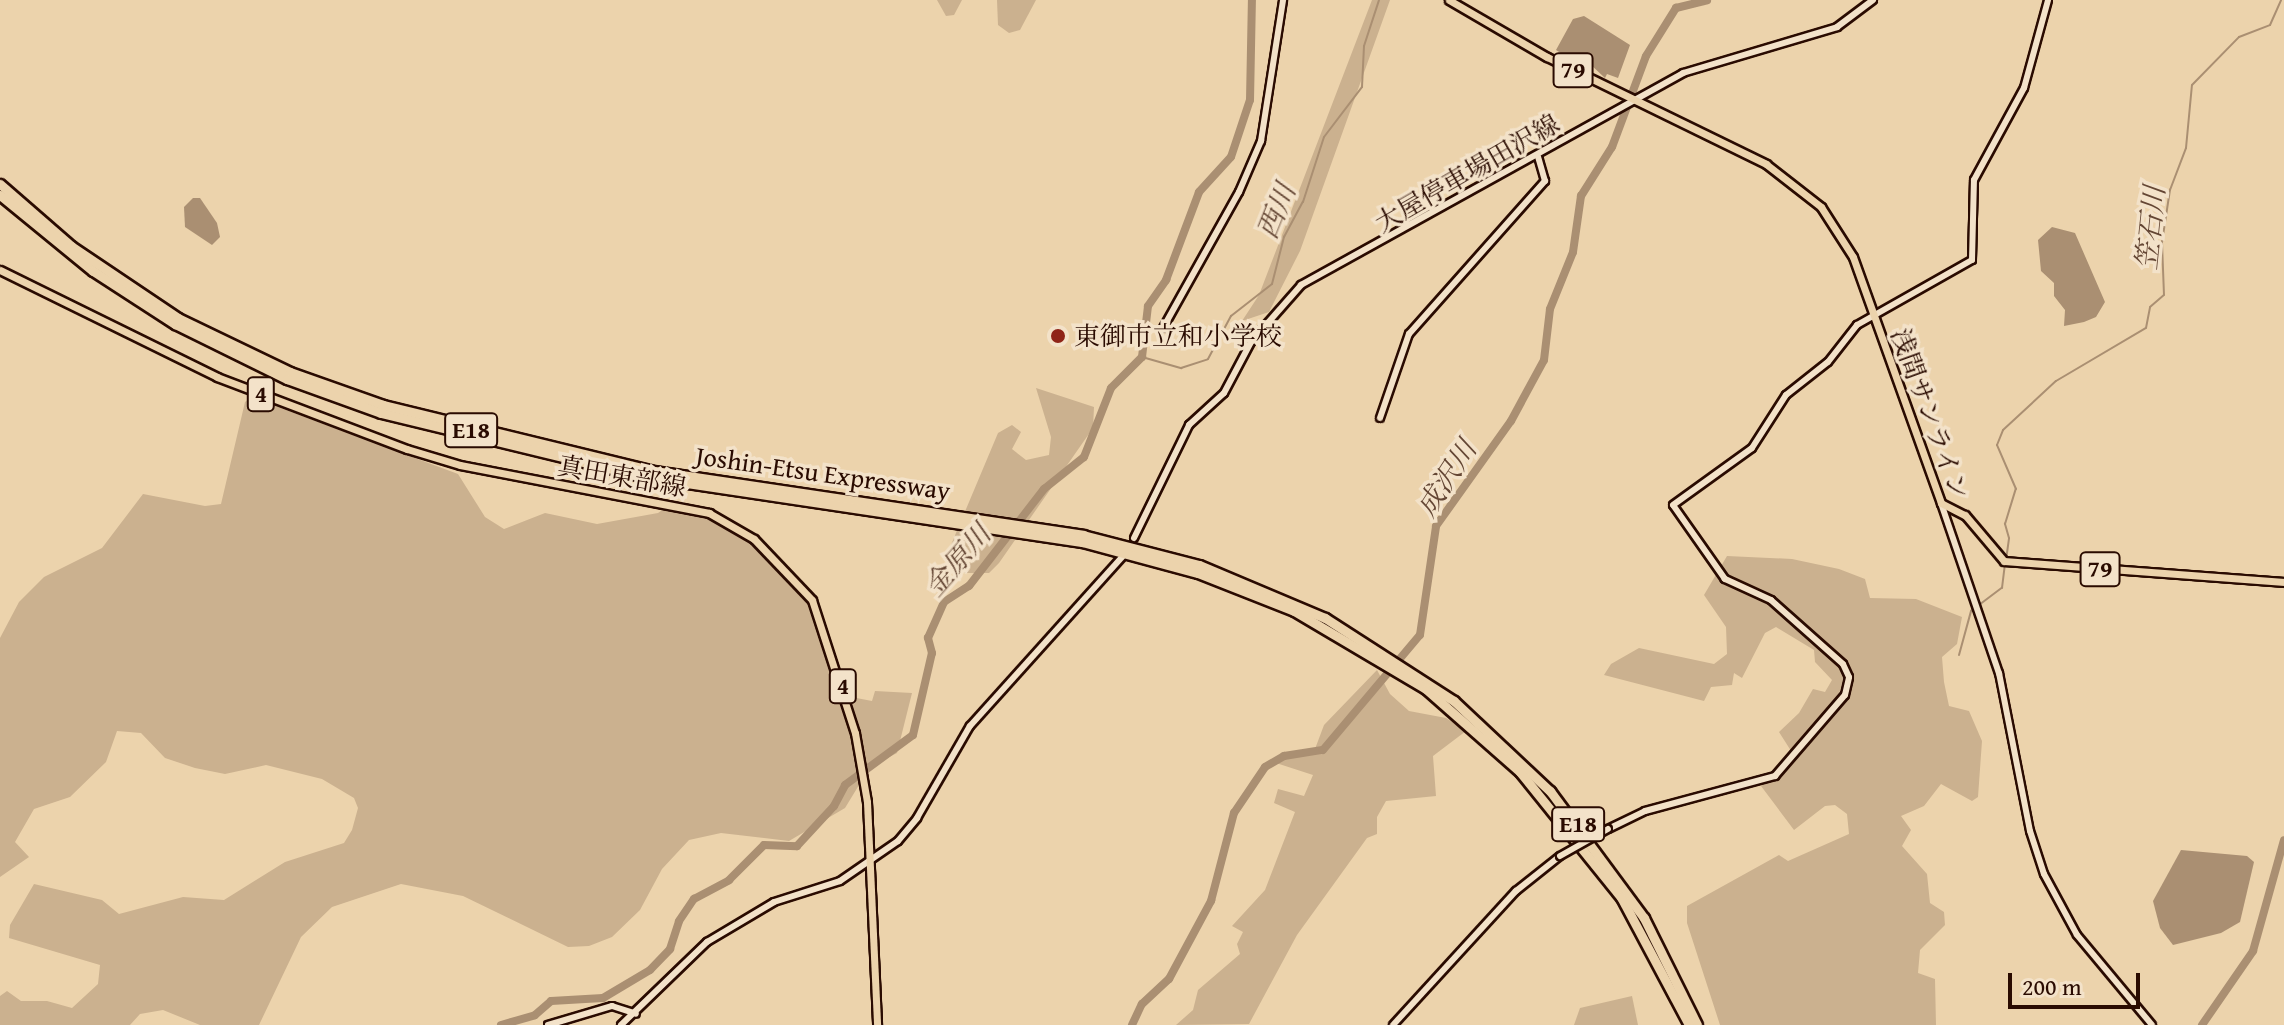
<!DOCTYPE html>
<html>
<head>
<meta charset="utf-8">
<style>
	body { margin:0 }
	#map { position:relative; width:2284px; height:1025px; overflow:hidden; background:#ecd3ac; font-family:"Gentium Book Plus","Noto Serif JP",serif }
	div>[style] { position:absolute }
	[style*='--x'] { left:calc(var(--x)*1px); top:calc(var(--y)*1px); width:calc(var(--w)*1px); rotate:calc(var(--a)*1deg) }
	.green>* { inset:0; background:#cbb18f }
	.water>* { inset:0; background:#aa8f72 }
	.stream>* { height:2px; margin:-1px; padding:0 1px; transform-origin:1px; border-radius:1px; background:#aa8f72 }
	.river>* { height:8px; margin:-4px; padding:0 4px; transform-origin:4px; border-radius:4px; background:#aa8f72 }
	.roads { filter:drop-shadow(2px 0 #2a0b01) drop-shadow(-2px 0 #2a0b01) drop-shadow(0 2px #2a0b01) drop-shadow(0 -2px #2a0b01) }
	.secondary>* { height:6px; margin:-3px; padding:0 3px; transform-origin:3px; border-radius:3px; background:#f3e2c9 }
	.primary>* { height:7px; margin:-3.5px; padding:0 3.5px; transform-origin:3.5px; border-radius:3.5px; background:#ecd3ac }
	.highway>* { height:9px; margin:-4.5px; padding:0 4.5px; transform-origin:4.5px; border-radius:4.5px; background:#ecd3ac }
	.bridges { filter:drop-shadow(2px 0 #2a0b01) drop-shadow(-2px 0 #2a0b01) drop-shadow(0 2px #2a0b01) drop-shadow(0 -2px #2a0b01) }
	.secondary-bridge>* { height:6px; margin:-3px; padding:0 3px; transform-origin:3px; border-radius:3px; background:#f3e2c9 }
	.dots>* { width:22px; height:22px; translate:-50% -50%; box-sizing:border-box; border:4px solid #f3e2c9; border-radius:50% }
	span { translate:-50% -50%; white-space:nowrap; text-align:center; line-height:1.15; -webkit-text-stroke:7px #f3e2c9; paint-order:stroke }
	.shield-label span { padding:2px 6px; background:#f3e2c9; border:2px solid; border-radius:6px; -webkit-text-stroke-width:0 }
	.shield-label { font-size:24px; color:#2a0b01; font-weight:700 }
	.street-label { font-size:26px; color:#2a0b01 }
	.poi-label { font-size:26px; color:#2a0b01 }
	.left { translate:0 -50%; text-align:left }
	.water-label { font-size:28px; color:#644634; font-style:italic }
	.scale { position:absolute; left:2008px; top:973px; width:132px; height:36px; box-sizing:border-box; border:4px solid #2a0b01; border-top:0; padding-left:10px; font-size:24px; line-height:28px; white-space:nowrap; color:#2a0b01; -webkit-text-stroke:6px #f3e2c9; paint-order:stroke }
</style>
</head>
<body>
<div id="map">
	<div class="green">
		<i style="clip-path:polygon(937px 0,962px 0,954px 15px,946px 16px)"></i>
		<i style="clip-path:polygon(997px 0,1036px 0,1020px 30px,1009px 33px,998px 25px)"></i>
		<i style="clip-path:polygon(1372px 0,1390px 0,1300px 251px,1269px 312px,1242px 321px,1259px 295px)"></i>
		<i style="clip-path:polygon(1036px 388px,1094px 407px,1093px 428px,999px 563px,989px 573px,965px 573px,948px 560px,948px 552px,998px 433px,1012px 425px,1021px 432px,1012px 449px,1026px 460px,1049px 455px,1051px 437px)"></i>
		<i style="clip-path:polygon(251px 397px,458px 474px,485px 517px,504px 529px,545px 513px,597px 524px,658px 513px,672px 503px,709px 513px,754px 539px,805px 588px,846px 696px,872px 701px,875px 691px,912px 693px,897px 753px,870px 767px,845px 808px,789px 841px,721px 833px,689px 840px,662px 869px,640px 910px,612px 937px,589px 946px,568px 947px,463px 896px,401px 884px,332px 907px,301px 937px,259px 1025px,200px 1025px,163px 1010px,140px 1014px,130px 1025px,0 1025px,0 996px,7px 991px,21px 1001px,47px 1001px,72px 1008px,98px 984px,100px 965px,9px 938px,10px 925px,34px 884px,102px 900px,119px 914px,183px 897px,224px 900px,285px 862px,344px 843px,352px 830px,358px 808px,354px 798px,322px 779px,266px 765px,225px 774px,195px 768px,165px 758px,141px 733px,117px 731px,106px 762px,70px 797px,34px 809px,15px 842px,29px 857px,0 877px,0 638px,19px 602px,44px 577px,102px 548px,143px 494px,205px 506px,221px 504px,245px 402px)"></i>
		<i style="clip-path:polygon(1727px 556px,1792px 559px,1839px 569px,1865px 579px,1870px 598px,1916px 599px,1962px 617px,1957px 644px,1942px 657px,1944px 682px,1949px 706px,1969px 711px,1982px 741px,1978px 797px,1972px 801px,1941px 784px,1924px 806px,1901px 816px,1911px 830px,1902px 846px,1927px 874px,1930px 903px,1944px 912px,1945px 925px,1920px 950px,1918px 973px,1935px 979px,1936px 1025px,1720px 1025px,1687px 923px,1687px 906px,1779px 855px,1788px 861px,1849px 834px,1847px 814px,1835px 805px,1825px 806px,1794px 830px,1761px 786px,1782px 775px,1793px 754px,1779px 732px,1799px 713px,1813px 689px,1825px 692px,1832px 680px,1815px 662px,1814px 650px,1776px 627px,1765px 633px,1742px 678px,1734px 673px,1732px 685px,1711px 687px,1704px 701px,1604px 675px,1611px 664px,1639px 648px,1714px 664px,1727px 654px,1726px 627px,1704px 595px)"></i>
		<i style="clip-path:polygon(1377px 670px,1390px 694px,1409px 711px,1446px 718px,1466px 731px,1433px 756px,1436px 796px,1386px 801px,1377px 817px,1377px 834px,1367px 838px,1297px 935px,1249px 1024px,1176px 1025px,1193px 1010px,1198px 990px,1240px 954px,1237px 944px,1243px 932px,1232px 926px,1265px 890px,1295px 812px,1274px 803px,1278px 789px,1304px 796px,1313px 775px,1273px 762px,1315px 749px,1324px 725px)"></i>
		<i style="clip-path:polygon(1632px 996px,1638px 1025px,1574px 1025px,1580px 1008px)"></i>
	</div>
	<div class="water">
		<i style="clip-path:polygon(1584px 16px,1630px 45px,1618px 78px,1607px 74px,1605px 78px,1590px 64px,1583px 67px,1556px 50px,1573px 19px)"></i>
		<i style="clip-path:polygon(193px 198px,200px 198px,217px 223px,220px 237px,212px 245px,185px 227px,184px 207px)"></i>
		<i style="clip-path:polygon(2052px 227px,2075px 233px,2105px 302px,2096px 317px,2084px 322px,2064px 326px,2065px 310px,2054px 296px,2054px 283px,2041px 271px,2038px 240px)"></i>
		<i style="clip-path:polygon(2181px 850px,2247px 856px,2254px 862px,2240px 922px,2221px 933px,2173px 945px,2160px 928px,2153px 901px)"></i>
	</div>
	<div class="stream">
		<i style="--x:1142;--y:357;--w:41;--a:15.8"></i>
		<i style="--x:1181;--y:368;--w:28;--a:-18"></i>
		<i style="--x:1208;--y:359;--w:49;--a:-61.9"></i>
		<i style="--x:1231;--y:316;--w:52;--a:-38"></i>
		<i style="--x:1272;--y:284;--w:49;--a:-75.7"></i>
		<i style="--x:1284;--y:237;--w:40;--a:-62"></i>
		<i style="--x:1303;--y:202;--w:68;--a:-72.1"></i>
		<i style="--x:1324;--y:137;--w:63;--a:-52.8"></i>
		<i style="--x:1362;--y:87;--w:41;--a:-87.2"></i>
		<i style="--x:1364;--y:46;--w:48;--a:-71.9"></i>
		<i style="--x:2006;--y:560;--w:22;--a:-82"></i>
		<i style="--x:2009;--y:538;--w:15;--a:-106"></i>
		<i style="--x:2005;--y:524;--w:37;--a:-73"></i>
		<i style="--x:2016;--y:489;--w:48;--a:-113.4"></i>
		<i style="--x:1997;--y:445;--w:16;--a:-68"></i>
		<i style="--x:2003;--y:430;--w:72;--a:-42.8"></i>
		<i style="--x:2056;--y:381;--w:104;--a:-30.5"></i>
		<i style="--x:2146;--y:328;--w:21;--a:-79"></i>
		<i style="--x:2150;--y:307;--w:18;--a:-41"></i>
		<i style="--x:2164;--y:295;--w:53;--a:-92.2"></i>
		<i style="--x:2162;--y:242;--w:53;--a:-81.3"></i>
		<i style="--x:2170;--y:190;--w:45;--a:-69.1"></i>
		<i style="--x:2186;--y:148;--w:63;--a:-84.6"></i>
		<i style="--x:2192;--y:85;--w:67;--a:-45.6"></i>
		<i style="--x:2239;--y:37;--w:33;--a:-21"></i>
		<i style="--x:2270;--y:25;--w:27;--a:-66"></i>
		<i style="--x:1959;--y:655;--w:46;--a:-74.7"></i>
		<i style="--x:1971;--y:611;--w:39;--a:-37"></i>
		<i style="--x:2002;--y:588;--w:23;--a:-83"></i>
	</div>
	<div class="river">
		<i style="--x:501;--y:1025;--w:35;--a:-16"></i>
		<i style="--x:535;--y:1015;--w:21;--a:-41"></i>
		<i style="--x:551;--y:1001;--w:52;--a:-3.3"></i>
		<i style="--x:603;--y:998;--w:55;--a:-30.8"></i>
		<i style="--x:650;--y:970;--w:29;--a:-46"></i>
		<i style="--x:670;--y:949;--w:29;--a:-72"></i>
		<i style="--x:679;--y:921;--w:27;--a:-56"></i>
		<i style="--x:694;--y:899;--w:40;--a:-28"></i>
		<i style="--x:729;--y:880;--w:49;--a:-45"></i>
		<i style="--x:764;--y:845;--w:33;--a:2"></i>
		<i style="--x:797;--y:846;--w:54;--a:-47.2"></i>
		<i style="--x:834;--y:806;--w:24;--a:-62"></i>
		<i style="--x:845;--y:785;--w:84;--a:-36.3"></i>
		<i style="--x:913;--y:735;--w:84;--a:-77"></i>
		<i style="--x:932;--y:653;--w:16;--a:-105"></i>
		<i style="--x:928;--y:638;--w:39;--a:-66"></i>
		<i style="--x:944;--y:602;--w:30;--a:-33"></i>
		<i style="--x:969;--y:586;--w:123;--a:-52.3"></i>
		<i style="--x:1044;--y:489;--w:51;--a:-38.7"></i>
		<i style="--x:1084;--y:457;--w:74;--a:-68.6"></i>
		<i style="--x:1111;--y:388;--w:44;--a:-45"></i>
		<i style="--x:1142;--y:357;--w:51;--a:-83.3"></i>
		<i style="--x:1148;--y:306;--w:32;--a:-55"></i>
		<i style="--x:1166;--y:280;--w:94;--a:-69.4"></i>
		<i style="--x:1199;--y:192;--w:47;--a:-47.6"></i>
		<i style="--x:1231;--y:157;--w:60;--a:-71.6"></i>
		<i style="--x:1250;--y:100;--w:100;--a:-88.9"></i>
		<i style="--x:1132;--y:1025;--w:23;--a:-65"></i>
		<i style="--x:1142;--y:1004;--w:37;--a:-43"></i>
		<i style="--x:1169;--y:979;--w:89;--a:-61.7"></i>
		<i style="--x:1211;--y:901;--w:91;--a:-75.4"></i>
		<i style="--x:1234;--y:813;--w:55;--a:-56"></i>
		<i style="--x:1265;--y:767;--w:22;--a:-30"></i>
		<i style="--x:1284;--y:756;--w:39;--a:-9"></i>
		<i style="--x:1323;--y:750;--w:150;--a:-49.9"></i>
		<i style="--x:1420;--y:635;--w:110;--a:-81.6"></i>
		<i style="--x:1436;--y:526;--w:129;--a:-54.5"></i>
		<i style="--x:1511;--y:421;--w:69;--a:-61.6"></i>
		<i style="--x:1544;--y:360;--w:51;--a:-83.3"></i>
		<i style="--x:1550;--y:309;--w:61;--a:-68"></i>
		<i style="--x:1573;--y:252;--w:57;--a:-81.9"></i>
		<i style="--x:1581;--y:196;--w:58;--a:-57.7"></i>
		<i style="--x:1612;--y:147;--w:97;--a:-69.5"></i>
		<i style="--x:1646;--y:56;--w:57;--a:-58"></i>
		<i style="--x:1676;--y:8;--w:32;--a:-14"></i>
		<i style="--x:2202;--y:1025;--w:90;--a:-55.4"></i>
		<i style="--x:2253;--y:951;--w:115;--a:-74.4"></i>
	</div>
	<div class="roads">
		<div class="secondary">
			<i style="--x:1163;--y:328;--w:156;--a:-60.8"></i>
			<i style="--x:1239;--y:192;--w:56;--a:-66.7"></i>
			<i style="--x:1261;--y:141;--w:143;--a:-81.1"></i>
			<i style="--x:1380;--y:418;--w:89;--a:-71"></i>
			<i style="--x:1409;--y:334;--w:205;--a:-48.4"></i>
			<i style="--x:1545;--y:181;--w:25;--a:-106"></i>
			<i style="--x:1941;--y:503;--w:180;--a:71.2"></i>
			<i style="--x:1999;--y:673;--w:161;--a:78.9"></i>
			<i style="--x:2030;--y:831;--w:45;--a:72"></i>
			<i style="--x:2044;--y:874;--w:69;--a:61.6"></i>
			<i style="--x:2077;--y:935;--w:117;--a:50.2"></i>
			<i style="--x:1134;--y:538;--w:126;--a:-64"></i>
			<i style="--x:1189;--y:425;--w:47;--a:-42.4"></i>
			<i style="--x:1224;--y:393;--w:58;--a:-62.1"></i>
			<i style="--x:1251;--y:342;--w:76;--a:-48.7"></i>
			<i style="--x:1301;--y:285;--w:437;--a:-29"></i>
			<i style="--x:1683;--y:73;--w:161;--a:-16.6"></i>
			<i style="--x:1837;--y:27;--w:45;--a:-36.9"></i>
			<i style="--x:1608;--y:829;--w:41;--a:-25.9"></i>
			<i style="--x:1645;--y:811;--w:135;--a:-15.1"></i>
			<i style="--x:1775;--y:776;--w:107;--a:-49.2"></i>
			<i style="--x:1845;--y:695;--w:18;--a:-77"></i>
			<i style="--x:1849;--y:677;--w:14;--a:-115"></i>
			<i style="--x:1843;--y:664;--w:96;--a:-138.4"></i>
			<i style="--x:1771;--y:600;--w:51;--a:-155.5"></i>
			<i style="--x:1725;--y:579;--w:90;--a:-125.1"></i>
			<i style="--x:1673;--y:505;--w:97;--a:-35.8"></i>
			<i style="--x:1752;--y:448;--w:63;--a:-57.3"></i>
			<i style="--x:1786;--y:395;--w:53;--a:-38.2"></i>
			<i style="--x:1828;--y:362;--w:47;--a:-51.9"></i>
			<i style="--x:1857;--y:325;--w:132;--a:-29.5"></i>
			<i style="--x:1972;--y:260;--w:80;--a:-88.6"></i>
			<i style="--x:1974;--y:180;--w:105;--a:-61.5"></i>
			<i style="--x:2024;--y:88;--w:91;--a:-74.7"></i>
			<i style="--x:548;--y:1025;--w:67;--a:-16.5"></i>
			<i style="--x:612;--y:1006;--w:25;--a:18"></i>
			<i style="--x:621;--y:1025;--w:120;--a:-44"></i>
			<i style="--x:707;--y:942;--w:78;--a:-30.8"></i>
			<i style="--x:774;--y:902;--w:69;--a:-17.7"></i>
			<i style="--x:840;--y:881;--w:70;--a:-34.6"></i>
			<i style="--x:898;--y:841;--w:30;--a:-50"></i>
			<i style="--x:917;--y:818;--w:106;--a:-60.1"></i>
			<i style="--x:970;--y:726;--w:229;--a:-48"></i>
			<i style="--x:1393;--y:1025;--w:182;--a:-47.5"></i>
			<i style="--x:1516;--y:891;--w:56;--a:-38.5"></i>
		</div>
		<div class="primary">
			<i style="--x:1449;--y:0;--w:113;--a:30.2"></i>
			<i style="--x:1547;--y:57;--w:244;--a:26"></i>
			<i style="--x:1766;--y:164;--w:70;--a:38"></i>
			<i style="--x:1821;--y:207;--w:59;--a:57.4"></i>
			<i style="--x:1853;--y:257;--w:261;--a:70.3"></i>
			<i style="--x:1941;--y:503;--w:27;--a:27"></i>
			<i style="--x:1965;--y:515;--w:60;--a:49.7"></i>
			<i style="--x:2004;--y:561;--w:281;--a:4.3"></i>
			<i style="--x:0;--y:270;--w:242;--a:26.2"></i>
			<i style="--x:217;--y:377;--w:203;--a:20.8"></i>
			<i style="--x:407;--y:449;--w:55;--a:16.8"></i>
			<i style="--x:460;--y:465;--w:254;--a:10.9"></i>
			<i style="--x:709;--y:513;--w:52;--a:30"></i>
			<i style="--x:754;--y:539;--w:84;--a:46.4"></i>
			<i style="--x:812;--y:600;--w:140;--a:72.1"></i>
			<i style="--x:855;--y:733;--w:70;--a:80.1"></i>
			<i style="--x:867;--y:802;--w:223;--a:87.4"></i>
		</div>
		<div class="highway">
			<i style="--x:0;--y:184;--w:94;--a:41.1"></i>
			<i style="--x:71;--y:246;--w:129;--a:33.9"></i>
			<i style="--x:178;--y:318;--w:124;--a:25.7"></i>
			<i style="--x:290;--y:372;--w:99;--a:19.5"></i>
			<i style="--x:383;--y:405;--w:274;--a:13.7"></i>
			<i style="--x:649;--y:470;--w:439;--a:8.5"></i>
			<i style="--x:1083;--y:535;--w:120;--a:14.5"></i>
			<i style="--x:1199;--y:565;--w:137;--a:22.8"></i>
			<i style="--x:1325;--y:618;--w:153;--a:32.8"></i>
			<i style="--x:1454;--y:701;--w:132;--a:43.2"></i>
			<i style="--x:1550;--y:791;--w:158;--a:53.5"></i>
			<i style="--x:1644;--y:918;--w:119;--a:63.6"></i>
			<i style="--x:0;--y:195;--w:120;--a:39.3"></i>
			<i style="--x:93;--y:271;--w:98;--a:32.9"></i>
			<i style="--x:175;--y:324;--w:125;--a:26.2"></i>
			<i style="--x:287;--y:379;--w:100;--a:19.9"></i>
			<i style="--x:381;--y:413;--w:273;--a:13.6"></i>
			<i style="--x:646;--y:477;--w:441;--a:8.5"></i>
			<i style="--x:1082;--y:542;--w:120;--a:15"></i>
			<i style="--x:1198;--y:573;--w:103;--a:21.6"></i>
			<i style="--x:1294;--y:611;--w:153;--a:30.6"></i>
			<i style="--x:1426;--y:689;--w:125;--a:41.4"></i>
			<i style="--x:1520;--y:772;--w:161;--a:51.1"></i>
			<i style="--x:1621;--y:897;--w:145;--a:62"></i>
		</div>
	</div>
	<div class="bridges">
		<div class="secondary-bridge">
			<i style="--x:1560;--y:856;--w:55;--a:-29.4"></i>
		</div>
	</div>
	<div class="dots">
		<i style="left:1058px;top:336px;background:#8f2418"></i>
	</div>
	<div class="shield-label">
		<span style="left:1573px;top:70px">79</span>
		<span style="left:261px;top:394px">4</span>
		<span style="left:471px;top:430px">E18</span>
		<span style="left:2100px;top:569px">79</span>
		<span style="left:843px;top:686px">4</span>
		<span style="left:1578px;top:824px">E18</span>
	</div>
	<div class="street-label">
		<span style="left:1467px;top:173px;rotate:-30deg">大屋停車場田沢線</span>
		<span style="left:1930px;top:414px;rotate:70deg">浅間サンライン</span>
		<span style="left:823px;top:473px;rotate:8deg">Joshin-Etsu Expressway</span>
		<span style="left:622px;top:476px;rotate:10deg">真田東部線</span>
	</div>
	<div class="poi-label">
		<span class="left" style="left:1074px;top:336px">東御市立和小学校</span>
	</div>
	<div class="water-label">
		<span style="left:1276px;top:211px;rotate:-68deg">西川</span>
		<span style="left:2150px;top:228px;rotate:-84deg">笠石川</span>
		<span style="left:1446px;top:478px;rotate:-57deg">成沢川</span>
		<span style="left:957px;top:560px;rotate:-49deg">金原川</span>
	</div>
	<div class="scale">200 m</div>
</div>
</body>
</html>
